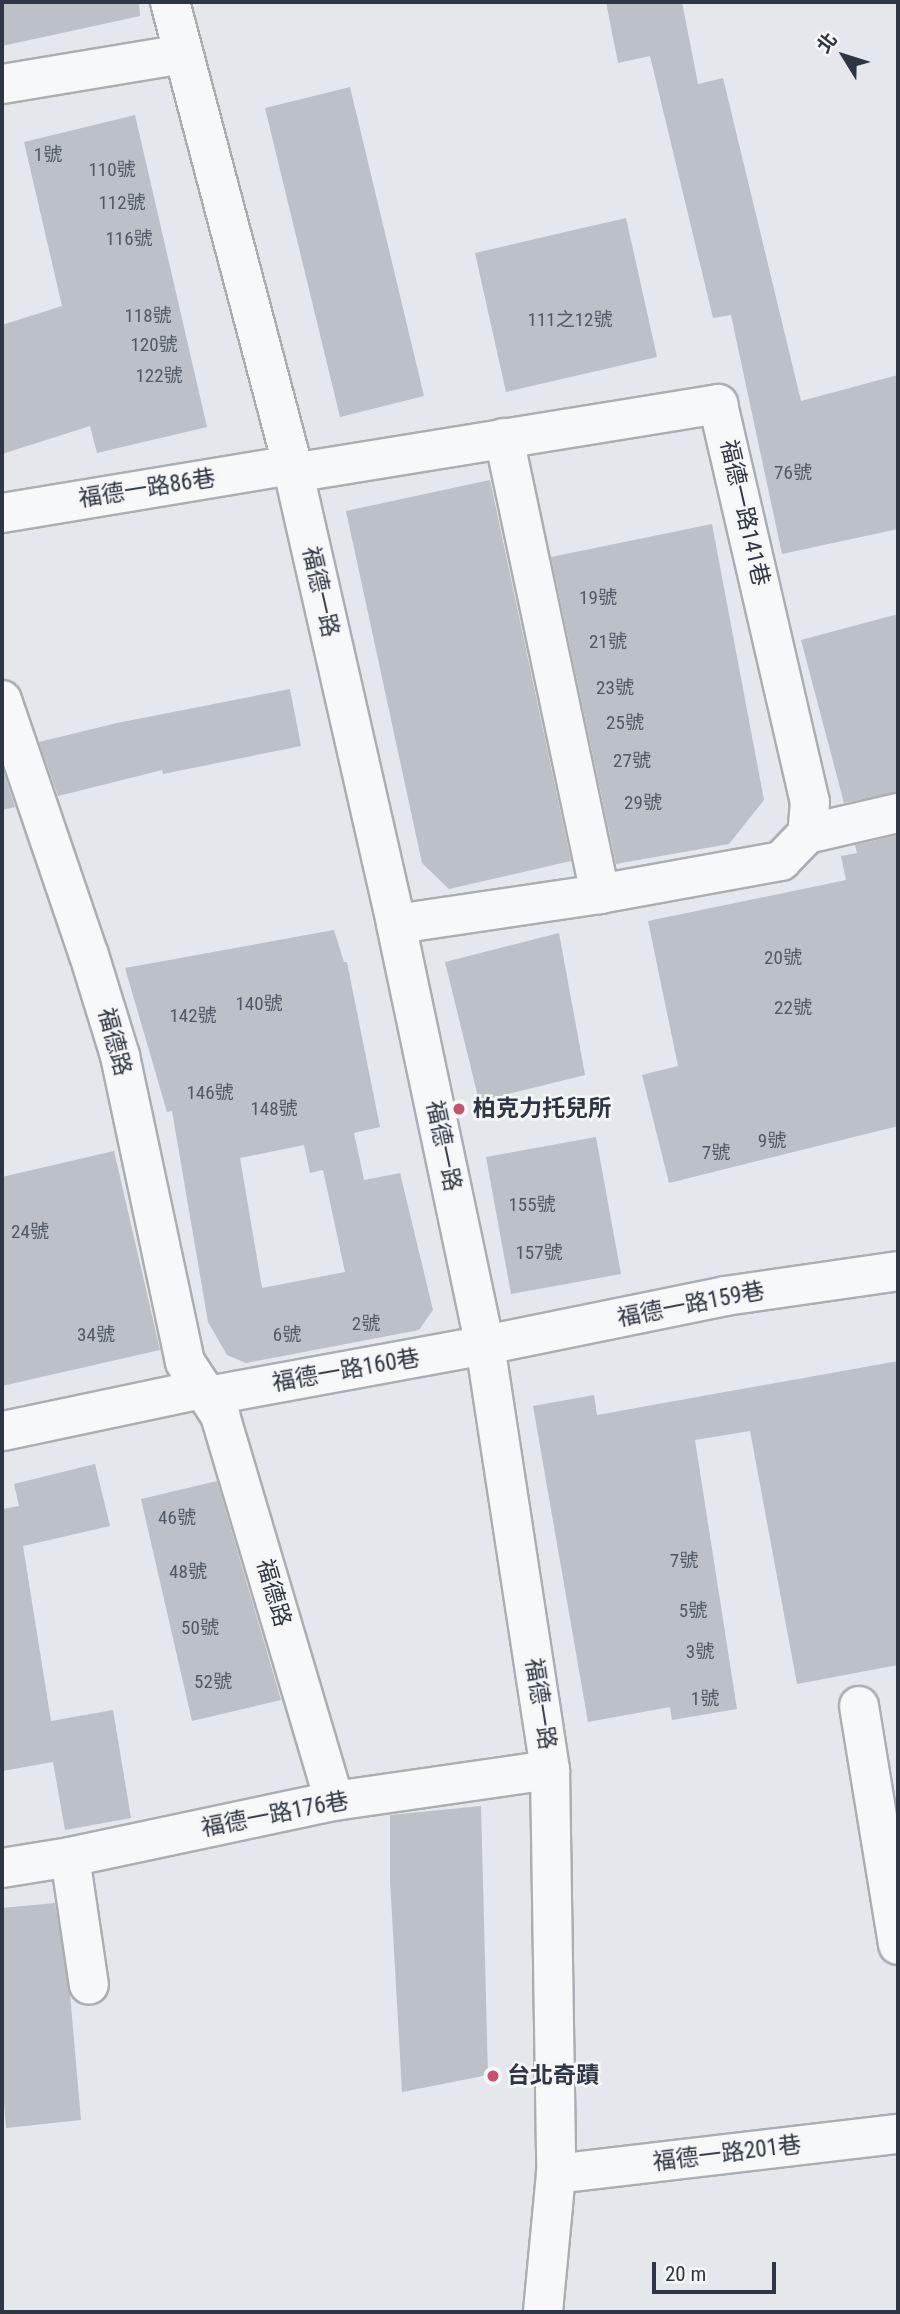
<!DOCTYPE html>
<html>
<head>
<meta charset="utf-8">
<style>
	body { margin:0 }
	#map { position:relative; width:900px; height:2314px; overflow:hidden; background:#e4e7eb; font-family:"Roboto Condensed","Noto Sans TC",sans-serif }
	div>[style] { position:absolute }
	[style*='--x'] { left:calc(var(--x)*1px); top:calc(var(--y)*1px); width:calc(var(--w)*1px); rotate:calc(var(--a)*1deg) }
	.building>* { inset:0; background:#bbc1c7 }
	.roads { filter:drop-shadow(2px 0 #a9aeb5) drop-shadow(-2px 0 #a9aeb5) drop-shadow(0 2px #a9aeb5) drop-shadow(0 -2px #a9aeb5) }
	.minor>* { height:38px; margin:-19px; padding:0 19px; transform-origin:19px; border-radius:19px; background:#f7f8f9 }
	.tertiary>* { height:38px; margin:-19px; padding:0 19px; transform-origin:19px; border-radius:19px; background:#f7f8f9 }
	.dots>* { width:19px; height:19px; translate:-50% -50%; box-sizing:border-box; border:4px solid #f4f6f8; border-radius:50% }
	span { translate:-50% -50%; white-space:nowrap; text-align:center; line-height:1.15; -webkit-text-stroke:5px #f4f6f8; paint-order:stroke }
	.number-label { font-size:19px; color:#505963 }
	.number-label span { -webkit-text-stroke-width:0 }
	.street-label { font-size:23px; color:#2d3642 }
	.poi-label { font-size:23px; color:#2d3642; font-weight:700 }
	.left { translate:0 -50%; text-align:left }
	.frame { position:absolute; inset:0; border:4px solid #2d3642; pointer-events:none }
	.north { position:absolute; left:809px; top:21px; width:70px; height:70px; -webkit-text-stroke:5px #f4f6f8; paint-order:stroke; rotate:308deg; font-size:19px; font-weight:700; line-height:28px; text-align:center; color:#2d3642 }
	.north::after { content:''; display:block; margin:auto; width:24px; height:32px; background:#2d3642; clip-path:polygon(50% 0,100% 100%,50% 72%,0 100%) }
	.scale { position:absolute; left:652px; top:2262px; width:124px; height:32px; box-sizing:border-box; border:4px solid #2d3642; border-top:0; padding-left:9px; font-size:21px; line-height:24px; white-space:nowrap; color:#2d3642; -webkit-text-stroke:5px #f4f6f8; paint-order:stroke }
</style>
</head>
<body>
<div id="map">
	<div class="building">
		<i style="clip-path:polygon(2px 2px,139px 2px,140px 16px,2px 46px)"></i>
		<i style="clip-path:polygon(606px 2px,682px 2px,698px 84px,723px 78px,801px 401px,898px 375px,898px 529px,782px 554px,731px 315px,713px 318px,650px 56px,618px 63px)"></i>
		<i style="clip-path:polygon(350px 87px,424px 396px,340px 417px,265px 108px)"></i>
		<i style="clip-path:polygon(135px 115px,207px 427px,97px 453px,90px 426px,2px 454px,2px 325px,62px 306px,24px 142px)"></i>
		<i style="clip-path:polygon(626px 218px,657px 357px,506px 392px,475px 253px)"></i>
		<i style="clip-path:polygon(490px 480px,571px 861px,449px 889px,422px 863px,346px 511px)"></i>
		<i style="clip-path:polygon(712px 524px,764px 800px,729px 844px,616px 864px,551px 557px)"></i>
		<i style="clip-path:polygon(898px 614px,898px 792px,844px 803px,801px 640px)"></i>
		<i style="clip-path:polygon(290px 689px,301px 746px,163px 774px,162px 770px,58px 796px,39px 742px,117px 723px)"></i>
		<i style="clip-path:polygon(2px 767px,15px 807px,2px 810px)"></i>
		<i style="clip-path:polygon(898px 835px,898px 1126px,669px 1183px,642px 1075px,678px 1066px,648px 921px,846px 880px,841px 856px,857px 853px,855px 845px)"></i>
		<i style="clip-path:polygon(evenodd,334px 930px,344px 962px,347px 962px,380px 1127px,354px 1133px,364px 1180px,400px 1173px,433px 1310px,419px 1330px,246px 1363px,227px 1355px,208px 1322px,172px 1111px,167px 1112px,125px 968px,334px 930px,304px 1145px,310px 1173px,323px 1170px,345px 1272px,262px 1288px,240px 1158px,304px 1145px)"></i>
		<i style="clip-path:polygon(559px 933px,585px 1075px,479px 1101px,445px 962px)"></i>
		<i style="clip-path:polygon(596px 1137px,621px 1274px,511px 1294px,486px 1157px)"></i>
		<i style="clip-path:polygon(114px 1151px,160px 1350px,2px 1386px,2px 1177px)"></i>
		<i style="clip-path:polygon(898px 1361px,898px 1665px,797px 1684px,750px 1431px,695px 1440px,737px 1709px,672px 1720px,670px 1707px,588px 1722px,533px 1406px,594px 1395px,597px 1415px)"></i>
		<i style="clip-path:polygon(95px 1464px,110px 1526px,23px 1546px,51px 1721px,113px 1710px,131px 1818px,65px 1830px,53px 1762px,2px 1771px,2px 1509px,19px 1506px,14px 1484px)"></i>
		<i style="clip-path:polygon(217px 1481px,281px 1700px,192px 1721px,141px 1499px)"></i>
		<i style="clip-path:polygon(481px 1806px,488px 2075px,402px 2092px,390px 1880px,390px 1815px)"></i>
		<i style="clip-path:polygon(55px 1903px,70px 1994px,81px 2120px,6px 2128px,2px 2078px,2px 1908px)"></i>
	</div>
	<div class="roads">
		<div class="minor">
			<i style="--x:2;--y:84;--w:183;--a:-9.4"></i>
			<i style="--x:504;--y:438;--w:466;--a:78.1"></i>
			<i style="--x:293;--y:473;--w:431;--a:-9.2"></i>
			<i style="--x:718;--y:404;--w:408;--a:77"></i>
			<i style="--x:810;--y:802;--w:32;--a:95"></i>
			<i style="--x:807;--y:834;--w:37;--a:134"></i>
			<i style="--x:781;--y:861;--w:184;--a:169.7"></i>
			<i style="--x:600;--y:894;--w:206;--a:171.6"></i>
			<i style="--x:2;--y:513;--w:294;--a:-9.4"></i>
			<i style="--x:2;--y:700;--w:269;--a:71.2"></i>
			<i style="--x:89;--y:955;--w:106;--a:72.9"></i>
			<i style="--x:120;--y:1056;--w:313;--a:78"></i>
			<i style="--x:185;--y:1362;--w:64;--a:56.6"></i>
			<i style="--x:220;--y:1415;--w:402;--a:73.5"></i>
			<i style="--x:807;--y:834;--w:93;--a:-13"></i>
			<i style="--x:208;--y:1396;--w:282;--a:-10.4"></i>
			<i style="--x:485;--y:1345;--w:245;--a:-11.5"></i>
			<i style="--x:725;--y:1296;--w:175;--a:-8.2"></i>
			<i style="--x:3;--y:1431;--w:204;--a:-11.9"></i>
			<i style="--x:859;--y:1706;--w:242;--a:80.7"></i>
			<i style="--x:70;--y:1857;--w:129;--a:81.6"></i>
			<i style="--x:2;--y:1868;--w:69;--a:-9.2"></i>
			<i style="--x:70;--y:1857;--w:270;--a:-12"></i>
			<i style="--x:334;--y:1801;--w:218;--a:-8.2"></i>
			<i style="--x:556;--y:2174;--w:344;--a:-6.7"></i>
		</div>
		<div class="tertiary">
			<i style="--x:170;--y:2;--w:479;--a:75.2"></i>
			<i style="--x:292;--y:465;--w:471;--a:77.2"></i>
			<i style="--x:396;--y:924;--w:430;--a:78.1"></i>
			<i style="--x:485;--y:1345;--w:430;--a:81.3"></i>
			<i style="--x:550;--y:1770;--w:404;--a:89.1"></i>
			<i style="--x:556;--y:2174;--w:139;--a:95.4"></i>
		</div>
	</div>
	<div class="dots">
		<i style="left:459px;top:1109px;background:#c6526d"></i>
		<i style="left:493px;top:2076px;background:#c6526d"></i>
	</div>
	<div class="number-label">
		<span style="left:48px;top:155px">1號</span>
		<span style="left:112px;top:170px">110號</span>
		<span style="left:122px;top:203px">112號</span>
		<span style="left:129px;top:239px">116號</span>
		<span style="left:148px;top:316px">118號</span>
		<span style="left:570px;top:320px">111之12號</span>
		<span style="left:154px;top:345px">120號</span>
		<span style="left:159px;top:376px">122號</span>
		<span style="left:793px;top:473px">76號</span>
		<span style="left:598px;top:598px">19號</span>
		<span style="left:608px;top:642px">21號</span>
		<span style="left:615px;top:688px">23號</span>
		<span style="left:625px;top:723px">25號</span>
		<span style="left:632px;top:761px">27號</span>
		<span style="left:643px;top:803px">29號</span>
		<span style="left:783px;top:958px">20號</span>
		<span style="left:259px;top:1004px">140號</span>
		<span style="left:793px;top:1008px">22號</span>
		<span style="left:193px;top:1016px">142號</span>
		<span style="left:210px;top:1093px">146號</span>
		<span style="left:274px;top:1109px">148號</span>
		<span style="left:772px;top:1141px">9號</span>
		<span style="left:716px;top:1153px">7號</span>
		<span style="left:532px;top:1205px">155號</span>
		<span style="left:30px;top:1232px">24號</span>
		<span style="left:539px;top:1253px">157號</span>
		<span style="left:366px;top:1324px">2號</span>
		<span style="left:96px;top:1335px">34號</span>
		<span style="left:287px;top:1335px">6號</span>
		<span style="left:177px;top:1518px">46號</span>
		<span style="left:684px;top:1561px">7號</span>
		<span style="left:188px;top:1572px">48號</span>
		<span style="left:693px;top:1611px">5號</span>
		<span style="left:200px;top:1628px">50號</span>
		<span style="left:700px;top:1652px">3號</span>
		<span style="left:213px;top:1682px">52號</span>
		<span style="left:705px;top:1699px">1號</span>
	</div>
	<div class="street-label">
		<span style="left:147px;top:489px;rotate:-9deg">福德一路86巷</span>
		<span style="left:744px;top:513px;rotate:77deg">福德一路141巷</span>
		<span style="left:320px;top:592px;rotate:77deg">福德一路</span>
		<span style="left:114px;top:1042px;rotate:75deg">福德路</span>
		<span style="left:443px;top:1146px;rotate:78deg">福德一路</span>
		<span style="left:691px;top:1305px;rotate:-11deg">福德一路159巷</span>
		<span style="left:346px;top:1371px;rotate:-10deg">福德一路160巷</span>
		<span style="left:273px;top:1593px;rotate:74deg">福德路</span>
		<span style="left:540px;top:1704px;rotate:81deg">福德一路</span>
		<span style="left:275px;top:1815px;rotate:-11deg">福德一路176巷</span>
		<span style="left:727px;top:2154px;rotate:-7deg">福德一路201巷</span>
	</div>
	<div class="poi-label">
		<span class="left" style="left:473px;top:1109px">柏克力托兒所</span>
		<span class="left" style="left:507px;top:2076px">台北奇蹟</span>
	</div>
	<div class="frame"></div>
	<div class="north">北</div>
	<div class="scale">20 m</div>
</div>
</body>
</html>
